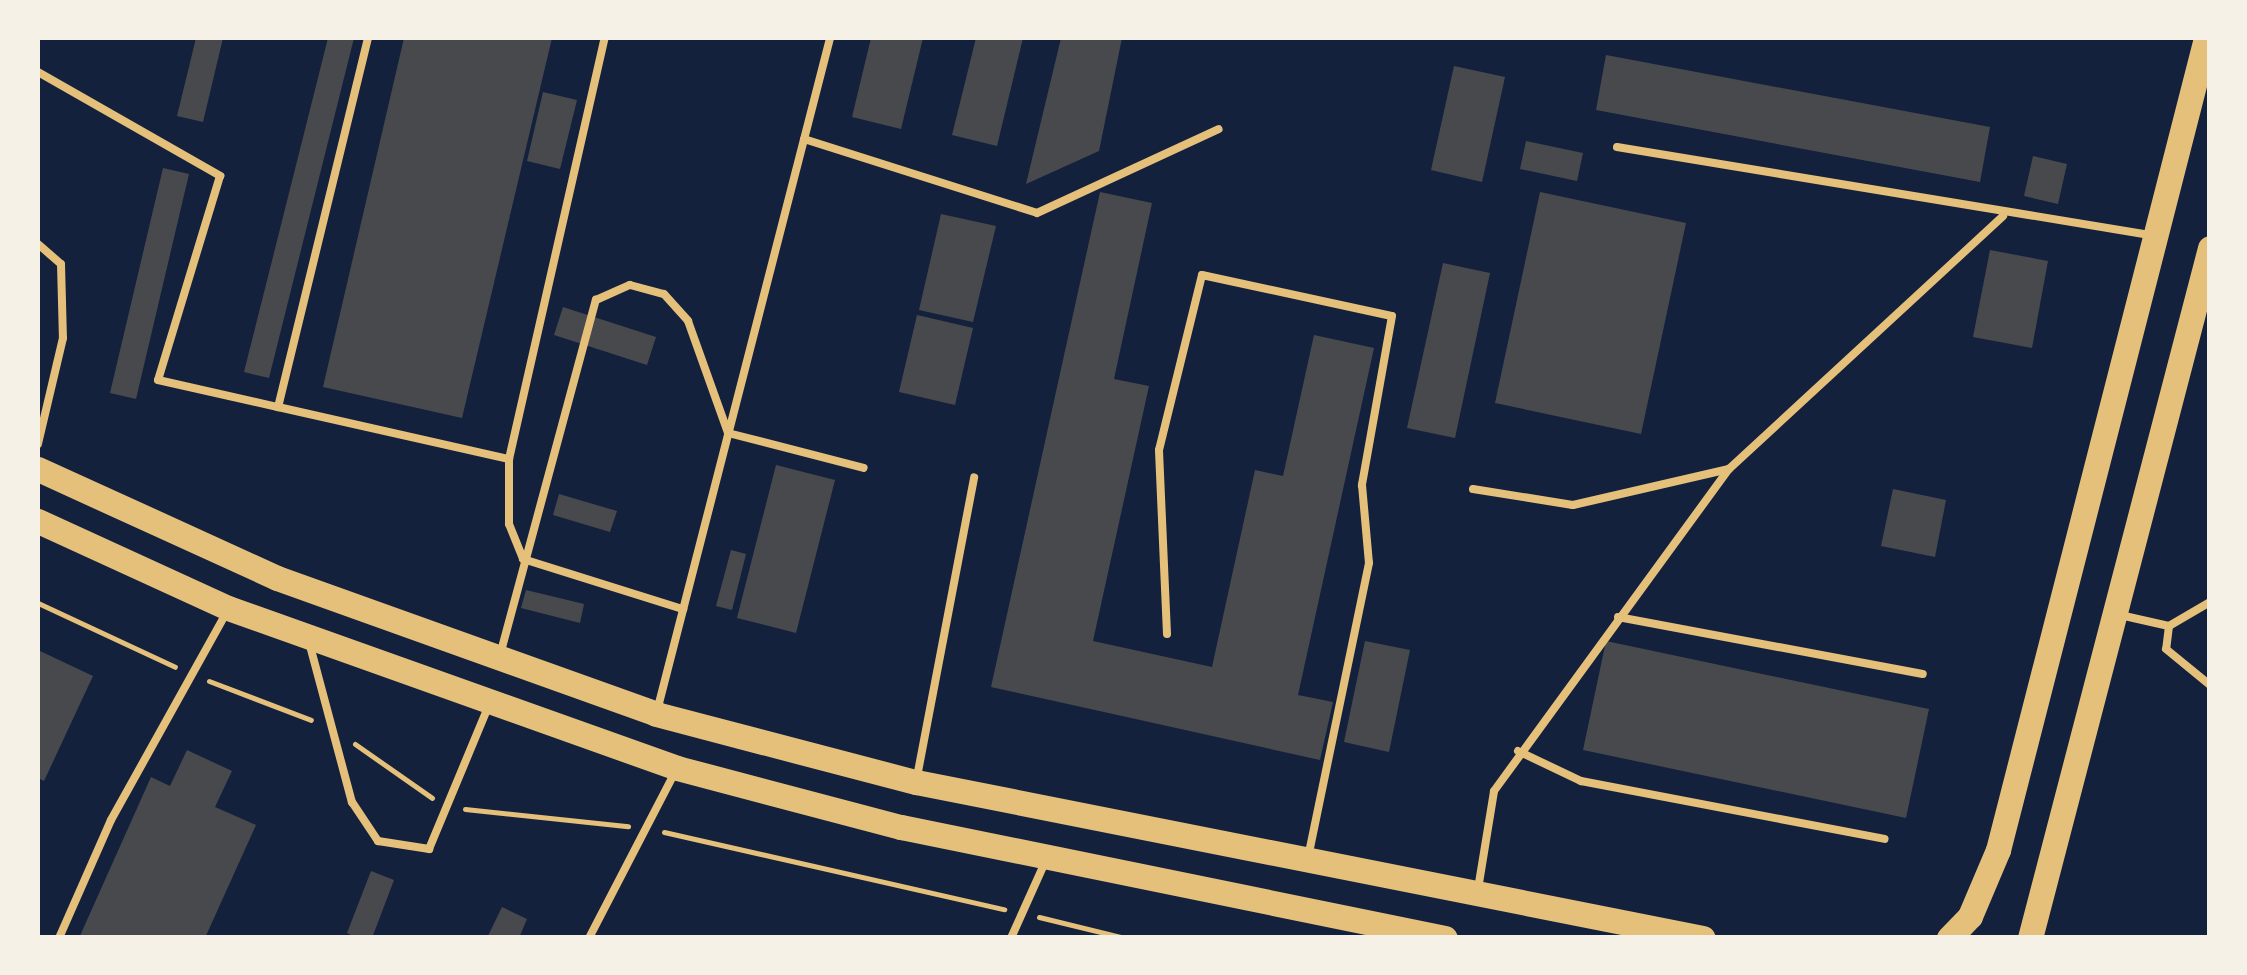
<!DOCTYPE html>
<html>
<head>
<meta charset="utf-8">
<style>
	body { margin:0 }
	#map { position:relative; width:2247px; height:975px; overflow:hidden; background:#14213d; font-family:"Source Sans 3",sans-serif }
	div>[style] { position:absolute }
	[style*='--x'] { left:calc(var(--x)*1px); top:calc(var(--y)*1px); width:calc(var(--w)*1px); rotate:calc(var(--a)*1deg) }
	.building>* { inset:0; background:#48494c }
	.path>* { height:5px; margin:-2.5px; padding:0 2.5px; transform-origin:2.5px; border-radius:2.5px; background:#e5c07b }
	.service>* { height:8px; margin:-4px; padding:0 4px; transform-origin:4px; border-radius:4px; background:#e5c07b }
	.primary>* { height:25px; margin:-12.5px; padding:0 12.5px; transform-origin:12.5px; border-radius:12.5px; background:#e5c07b }
	span { translate:-50% -50%; white-space:nowrap; text-align:center; line-height:1.15; -webkit-text-stroke:8px #f6f1e7; paint-order:stroke }
	.frame { position:absolute; inset:0; border:40px solid #f6f1e7; pointer-events:none }
</style>
</head>
<body>
<div id="map">
	<div class="building">
		<i style="clip-path:polygon(196px 38px,223px 38px,203px 122px,177px 116px)"></i>
		<i style="clip-path:polygon(328px 38px,354px 38px,269px 378px,244px 372px)"></i>
		<i style="clip-path:polygon(404px 38px,552px 38px,462px 418px,323px 387px)"></i>
		<i style="clip-path:polygon(871px 38px,923px 38px,901px 129px,852px 117px)"></i>
		<i style="clip-path:polygon(976px 38px,1023px 38px,997px 146px,952px 135px)"></i>
		<i style="clip-path:polygon(1061px 38px,1122px 38px,1099px 151px,1026px 184px)"></i>
		<i style="clip-path:polygon(1606px 55px,1990px 127px,1980px 182px,1596px 110px)"></i>
		<i style="clip-path:polygon(1454px 66px,1505px 77px,1482px 182px,1431px 170px)"></i>
		<i style="clip-path:polygon(543px 92px,577px 100px,560px 169px,527px 161px)"></i>
		<i style="clip-path:polygon(1526px 141px,1583px 153px,1577px 181px,1520px 169px)"></i>
		<i style="clip-path:polygon(2033px 156px,2067px 164px,2058px 204px,2024px 196px)"></i>
		<i style="clip-path:polygon(163px 168px,189px 174px,136px 399px,110px 393px)"></i>
		<i style="clip-path:polygon(1100px 192px,1152px 203px,1114px 379px,1149px 386px,1093px 641px,1212px 667px,1255px 470px,1283px 476px,1314px 335px,1374px 348px,1298px 695px,1333px 702px,1320px 760px,991px 687px)"></i>
		<i style="clip-path:polygon(1540px 192px,1686px 223px,1641px 434px,1495px 403px)"></i>
		<i style="clip-path:polygon(941px 214px,996px 226px,973px 322px,919px 310px)"></i>
		<i style="clip-path:polygon(1990px 250px,2048px 261px,2032px 348px,1973px 337px)"></i>
		<i style="clip-path:polygon(1443px 263px,1490px 273px,1455px 438px,1407px 428px)"></i>
		<i style="clip-path:polygon(563px 307px,656px 337px,647px 365px,554px 335px)"></i>
		<i style="clip-path:polygon(917px 315px,973px 328px,955px 405px,899px 392px)"></i>
		<i style="clip-path:polygon(776px 465px,835px 480px,796px 633px,737px 618px)"></i>
		<i style="clip-path:polygon(1893px 489px,1946px 500px,1935px 557px,1881px 546px)"></i>
		<i style="clip-path:polygon(559px 494px,617px 511px,610px 532px,553px 515px)"></i>
		<i style="clip-path:polygon(731px 550px,746px 554px,732px 610px,716px 606px)"></i>
		<i style="clip-path:polygon(526px 590px,584px 604px,580px 623px,521px 608px)"></i>
		<i style="clip-path:polygon(1365px 641px,1410px 650px,1389px 752px,1344px 742px)"></i>
		<i style="clip-path:polygon(1606px 641px,1929px 709px,1906px 818px,1583px 750px)"></i>
		<i style="clip-path:polygon(40px 651px,93px 676px,44px 781px,38px 778px)"></i>
		<i style="clip-path:polygon(187px 750px,232px 771px,215px 807px,256px 825px,205px 938px,79px 938px,151px 777px,170px 786px)"></i>
		<i style="clip-path:polygon(371px 871px,394px 880px,372px 938px,357px 938px,347px 933px)"></i>
		<i style="clip-path:polygon(502px 907px,527px 919px,519px 938px,487px 938px)"></i>
	</div>
	<div class="path">
		<i style="--x:38;--y:603;--w:151;--a:25"></i>
		<i style="--x:209;--y:681;--w:109;--a:20.9"></i>
		<i style="--x:355;--y:744;--w:94;--a:35"></i>
		<i style="--x:465;--y:809;--w:164;--a:6"></i>
		<i style="--x:664;--y:832;--w:349;--a:12.8"></i>
		<i style="--x:1039;--y:917;--w:89;--a:13.7"></i>
	</div>
	<div class="service">
		<i style="--x:368;--y:38;--w:380;--a:103.7"></i>
		<i style="--x:278;--y:407;--w:237;--a:12.7"></i>
		<i style="--x:509;--y:459;--w:65;--a:90"></i>
		<i style="--x:509;--y:524;--w:38;--a:68"></i>
		<i style="--x:523;--y:559;--w:168;--a:17.4"></i>
		<i style="--x:38;--y:72;--w:210;--a:29.7"></i>
		<i style="--x:220;--y:176;--w:213;--a:106.9"></i>
		<i style="--x:158;--y:380;--w:123;--a:12.7"></i>
		<i style="--x:804;--y:139;--w:244;--a:17.6"></i>
		<i style="--x:1037;--y:213;--w:200;--a:-24.8"></i>
		<i style="--x:1617;--y:147;--w:540;--a:9.38"></i>
		<i style="--x:38;--y:244;--w:30;--a:41"></i>
		<i style="--x:61;--y:264;--w:74;--a:88.5"></i>
		<i style="--x:63;--y:338;--w:109;--a:103.3"></i>
		<i style="--x:509;--y:459;--w:432;--a:-77.2"></i>
		<i style="--x:1473;--y:489;--w:101;--a:9.1"></i>
		<i style="--x:1573;--y:505;--w:160;--a:-13"></i>
		<i style="--x:2120;--y:615;--w:50;--a:12.7"></i>
		<i style="--x:2169;--y:626;--w:23;--a:97"></i>
		<i style="--x:2166;--y:649;--w:57;--a:39.3"></i>
		<i style="--x:1618;--y:617;--w:310;--a:10.6"></i>
		<i style="--x:2169;--y:626;--w:48;--a:-30.3"></i>
		<i style="--x:1167;--y:634;--w:184;--a:-92.5"></i>
		<i style="--x:1159;--y:450;--w:180;--a:-76.2"></i>
		<i style="--x:1202;--y:275;--w:194;--a:12.2"></i>
		<i style="--x:1392;--y:316;--w:172;--a:100.1"></i>
		<i style="--x:1362;--y:485;--w:78;--a:84.9"></i>
		<i style="--x:1369;--y:563;--w:297;--a:101.7"></i>
		<i style="--x:309;--y:642;--w:166;--a:75"></i>
		<i style="--x:352;--y:802;--w:47;--a:56.3"></i>
		<i style="--x:378;--y:841;--w:52;--a:8.9"></i>
		<i style="--x:429;--y:849;--w:154;--a:-67.4"></i>
		<i style="--x:500;--y:655;--w:368;--a:-74.9"></i>
		<i style="--x:596;--y:300;--w:37;--a:-24"></i>
		<i style="--x:630;--y:285;--w:35;--a:15"></i>
		<i style="--x:664;--y:294;--w:36;--a:48"></i>
		<i style="--x:688;--y:321;--w:119;--a:70.3"></i>
		<i style="--x:728;--y:433;--w:140;--a:14.4"></i>
		<i style="--x:657;--y:711;--w:695;--a:-75.58"></i>
		<i style="--x:1518;--y:751;--w:70;--a:25.5"></i>
		<i style="--x:1581;--y:781;--w:309;--a:10.8"></i>
		<i style="--x:917;--y:777;--w:305;--a:-79.2"></i>
		<i style="--x:1478;--y:889;--w:99;--a:-80.7"></i>
		<i style="--x:1494;--y:791;--w:399;--a:-53.9"></i>
		<i style="--x:1729;--y:469;--w:373;--a:-42.7"></i>
		<i style="--x:59;--y:938;--w:129;--a:-66.2"></i>
		<i style="--x:111;--y:820;--w:237;--a:-60.9"></i>
		<i style="--x:589;--y:938;--w:187;--a:-62.6"></i>
		<i style="--x:1011;--y:938;--w:85;--a:-65.8"></i>
	</div>
	<div class="primary">
		<i style="--x:38;--y:469;--w:263;--a:24.5"></i>
		<i style="--x:277;--y:578;--w:403;--a:19.7"></i>
		<i style="--x:656;--y:714;--w:269;--a:14.7"></i>
		<i style="--x:916;--y:782;--w:802;--a:11.21"></i>
		<i style="--x:38;--y:521;--w:209;--a:24.6"></i>
		<i style="--x:228;--y:608;--w:477;--a:19.6"></i>
		<i style="--x:677;--y:768;--w:232;--a:14.8"></i>
		<i style="--x:901;--y:827;--w:555;--a:11.53"></i>
		<i style="--x:1949;--y:938;--w:30;--a:-46"></i>
		<i style="--x:1970;--y:916;--w:72;--a:-67"></i>
		<i style="--x:1998;--y:850;--w:838;--a:-75.63"></i>
		<i style="--x:2030;--y:938;--w:713;--a:-75.38"></i>
	</div>
	<div class="frame"></div>
</div>
</body>
</html>
